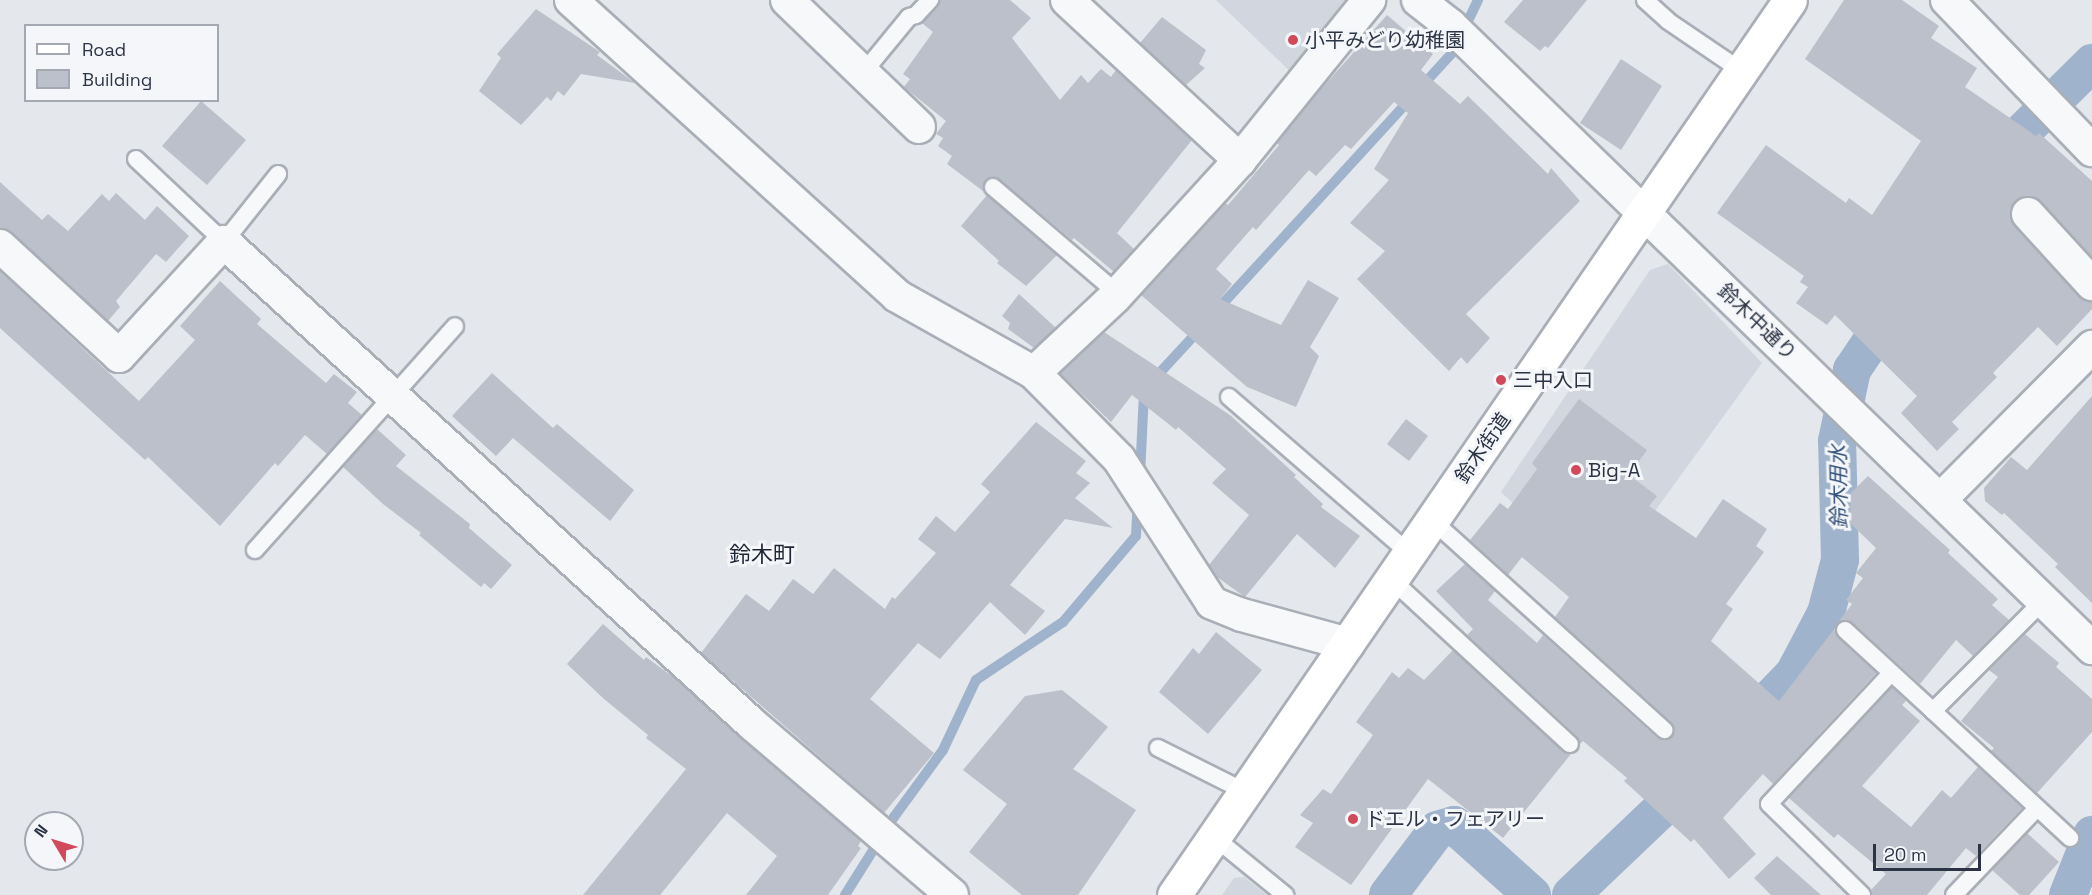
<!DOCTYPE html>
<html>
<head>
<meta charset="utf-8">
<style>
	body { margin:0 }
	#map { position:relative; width:2092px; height:895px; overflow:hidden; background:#e4e7ec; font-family:"Space Grotesk","Noto Sans JP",sans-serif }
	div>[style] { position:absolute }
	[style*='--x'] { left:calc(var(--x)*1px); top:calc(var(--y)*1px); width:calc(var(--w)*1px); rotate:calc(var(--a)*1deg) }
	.built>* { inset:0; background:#d2d6de }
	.stream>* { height:10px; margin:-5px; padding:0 5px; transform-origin:5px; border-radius:5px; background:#9fb4cc }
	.canal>* { height:38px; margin:-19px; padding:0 19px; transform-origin:19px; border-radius:19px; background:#9fb4cc }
	.building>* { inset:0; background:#bbc0ca }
	.roads { filter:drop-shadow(2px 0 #a9aeb7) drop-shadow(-2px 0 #a9aeb7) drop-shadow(0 2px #a9aeb7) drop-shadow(0 -2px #a9aeb7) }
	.lane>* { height:16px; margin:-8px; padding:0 8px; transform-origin:8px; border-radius:8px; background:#f7f8fa }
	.street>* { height:32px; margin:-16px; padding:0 16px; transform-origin:16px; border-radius:16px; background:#f7f8fa }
	.secondary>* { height:33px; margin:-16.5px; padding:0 16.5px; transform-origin:16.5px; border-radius:16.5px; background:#fff }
	.dots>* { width:16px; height:16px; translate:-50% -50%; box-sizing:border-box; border:3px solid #f4f6f9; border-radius:50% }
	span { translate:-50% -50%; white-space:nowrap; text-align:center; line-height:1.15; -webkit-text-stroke:6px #f4f6f9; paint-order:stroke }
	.poi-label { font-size:20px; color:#2b3445 }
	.left { translate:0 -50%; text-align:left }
	.street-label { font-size:20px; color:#2b3445 }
	.water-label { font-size:21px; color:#34527a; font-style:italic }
	.quarter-label { font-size:22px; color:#1d2536 }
	.legend { position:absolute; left:24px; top:24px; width:195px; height:78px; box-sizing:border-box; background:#f4f6f9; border:2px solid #a4a8b1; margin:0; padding:8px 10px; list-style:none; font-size:18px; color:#2b3445 }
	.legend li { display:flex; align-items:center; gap:12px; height:30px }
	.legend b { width:30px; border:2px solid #a4a8b1 }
	.north { position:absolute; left:24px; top:811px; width:60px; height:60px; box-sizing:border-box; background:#f4f6f9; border:2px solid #a4a8b1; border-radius:50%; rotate:308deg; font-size:16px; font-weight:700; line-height:24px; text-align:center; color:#2b3445 }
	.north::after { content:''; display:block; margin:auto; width:21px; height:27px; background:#d1495b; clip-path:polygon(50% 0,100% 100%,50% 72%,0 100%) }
	.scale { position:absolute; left:1873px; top:844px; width:108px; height:27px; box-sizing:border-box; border:3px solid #2b3445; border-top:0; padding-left:8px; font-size:18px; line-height:21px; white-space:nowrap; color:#2b3445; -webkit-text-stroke:4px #f4f6f9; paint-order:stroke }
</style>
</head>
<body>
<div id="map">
	<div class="built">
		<i style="clip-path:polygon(1216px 0,1361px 0,1297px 78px)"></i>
		<i style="clip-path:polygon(1668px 264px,1762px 363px,1600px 587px,1501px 492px,1650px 270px)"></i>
		<i style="clip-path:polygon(1244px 877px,1267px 895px,1222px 895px,1234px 878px)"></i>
	</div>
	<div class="stream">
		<i style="--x:1421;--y:87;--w:47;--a:-47.6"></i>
		<i style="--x:1453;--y:52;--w:58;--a:-64.3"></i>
		<i style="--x:1216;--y:311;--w:287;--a:-47.5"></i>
		<i style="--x:1153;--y:380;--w:69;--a:-47.3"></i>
		<i style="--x:1140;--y:475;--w:83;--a:-87.2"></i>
		<i style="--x:845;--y:895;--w:92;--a:-57.9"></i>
		<i style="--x:894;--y:817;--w:83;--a:-53.8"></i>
		<i style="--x:943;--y:750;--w:77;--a:-64.8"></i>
		<i style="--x:976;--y:680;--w:105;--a:-33.7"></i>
		<i style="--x:1063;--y:622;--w:113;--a:-49.7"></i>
		<i style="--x:1136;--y:536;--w:33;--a:-87"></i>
	</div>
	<div class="canal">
		<i style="--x:1990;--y:164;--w:144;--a:-44.7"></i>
		<i style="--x:1737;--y:733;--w:82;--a:-46"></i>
		<i style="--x:1794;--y:674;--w:69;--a:-62.3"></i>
		<i style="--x:1826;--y:613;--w:55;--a:-75.2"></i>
		<i style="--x:1840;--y:560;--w:119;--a:-91.4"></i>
		<i style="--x:1837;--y:441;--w:73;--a:-78.1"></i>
		<i style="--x:1852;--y:370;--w:77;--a:-56.1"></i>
		<i style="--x:1388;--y:895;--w:81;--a:-53"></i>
		<i style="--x:1437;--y:830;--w:18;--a:-16"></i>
		<i style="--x:1454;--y:825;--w:105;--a:41.9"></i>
		<i style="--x:1571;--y:895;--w:173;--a:-43.6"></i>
		<i style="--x:2068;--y:895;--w:65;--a:-68.2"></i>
	</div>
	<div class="building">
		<i style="clip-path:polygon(940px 0,1010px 0,1031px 18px,1012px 38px,1060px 100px,1081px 75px,1088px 83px,1101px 69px,1111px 77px,1116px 70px,1192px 140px,1117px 233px,1134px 249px,1114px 272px,1074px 238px,1072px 240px,999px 179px,994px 177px,985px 180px,983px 191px,947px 164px,952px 156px,938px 146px,943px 138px,936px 134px,946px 121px,904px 87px,910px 79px,903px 74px,933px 32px,922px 23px,938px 7px)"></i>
		<i style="clip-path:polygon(1523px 0,1587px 0,1548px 48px,1545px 46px,1540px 51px,1504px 22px)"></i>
		<i style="clip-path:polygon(1844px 0,1902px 0,1939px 26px,1931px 38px,1977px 68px,1965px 87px,2036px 136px,2039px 133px,2092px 181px,2092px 257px,2034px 197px,2025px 196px,2016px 200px,2011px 208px,2010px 217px,2015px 226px,2079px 296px,2092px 301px,2092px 309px,2057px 346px,2038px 327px,1993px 373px,1997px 377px,1952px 422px,1959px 429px,1937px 451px,1901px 413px,1917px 396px,1835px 315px,1827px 325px,1796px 303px,1808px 287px,1800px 282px,1804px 276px,1717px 213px,1766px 145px,1846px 203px,1849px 198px,1872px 215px,1921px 141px,1805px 59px)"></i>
		<i style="clip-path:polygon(536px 9px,600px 52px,597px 55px,635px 83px,581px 74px,564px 96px,558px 91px,551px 101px,547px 97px,521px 125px,479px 91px,501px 58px,497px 54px)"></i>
		<i style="clip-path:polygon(1387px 15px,1433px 54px,1421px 70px,1460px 104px,1468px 96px,1548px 174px,1551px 168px,1580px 201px,1466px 314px,1490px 338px,1467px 364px,1461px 357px,1449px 371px,1357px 279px,1385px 251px,1350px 223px,1389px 180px,1374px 169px,1408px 113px,1394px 102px,1351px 149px,1345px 145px,1316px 176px,1309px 170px,1256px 230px,1253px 227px,1216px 269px,1232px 284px,1220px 299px,1281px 325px,1308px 280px,1339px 298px,1310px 347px,1319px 356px,1296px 407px,1247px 387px,1141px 295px,1225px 203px,1228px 205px,1279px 145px,1277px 143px,1312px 99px)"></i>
		<i style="clip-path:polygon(1162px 17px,1206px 50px,1199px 64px,1205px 68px,1186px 85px,1140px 43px)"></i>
		<i style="clip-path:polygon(1621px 59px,1662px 86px,1621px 150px,1580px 123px)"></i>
		<i style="clip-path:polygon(201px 101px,246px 140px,207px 185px,162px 146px)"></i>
		<i style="clip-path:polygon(0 182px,42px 220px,48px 214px,68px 231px,102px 194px,109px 201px,116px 193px,145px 220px,157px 206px,189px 236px,166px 262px,156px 254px,116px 301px,120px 307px,108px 321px,12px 233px,0 229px)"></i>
		<i style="clip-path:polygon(987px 195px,1057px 255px,1026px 286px,997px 263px,999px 261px,961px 226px)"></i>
		<i style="clip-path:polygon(0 271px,139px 401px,195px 340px,180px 326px,220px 281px,261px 319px,257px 324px,326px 383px,334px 374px,357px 392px,348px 403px,362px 415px,327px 454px,305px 435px,278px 466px,275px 463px,220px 526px,148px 457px,145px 460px,0 328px)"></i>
		<i style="clip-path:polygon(1019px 294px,1056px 328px,1034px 348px,1008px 329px,1010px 323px,1002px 316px)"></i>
		<i style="clip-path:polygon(1104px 332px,1230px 415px,1296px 475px,1294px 477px,1323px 504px,1321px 507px,1360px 536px,1335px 568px,1297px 534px,1245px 597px,1217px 577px,1209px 565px,1249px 515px,1212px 483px,1226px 469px,1178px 427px,1176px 430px,1132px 395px,1111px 422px,1060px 373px)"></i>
		<i style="clip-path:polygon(492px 373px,553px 428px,557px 424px,634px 490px,610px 521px,513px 438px,496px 456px,452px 416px)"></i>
		<i style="clip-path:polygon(2092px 396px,2092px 603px,2055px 567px,2058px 564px,2004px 513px,2002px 515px,1985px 501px,1984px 488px,2011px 457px,2027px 470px)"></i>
		<i style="clip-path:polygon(1579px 399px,1647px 450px,1629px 475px,1657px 496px,1649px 506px,1696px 538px,1723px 499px,1767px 529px,1756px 546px,1764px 552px,1726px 604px,1733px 609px,1711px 641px,1779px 701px,1835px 628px,1838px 638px,1876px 673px,1773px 784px,1763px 774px,1723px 818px,1756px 854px,1729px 879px,1694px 839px,1691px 842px,1624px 781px,1627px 778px,1583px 741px,1580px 744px,1577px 736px,1467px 635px,1473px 629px,1436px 591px,1465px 564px,1495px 591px,1488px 600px,1537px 643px,1543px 635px,1657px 738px,1667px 740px,1672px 737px,1674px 727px,1671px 722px,1555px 617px,1569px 597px,1522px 557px,1508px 575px,1470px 540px,1500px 503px,1508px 509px,1537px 469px,1532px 463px)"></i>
		<i style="clip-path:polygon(1406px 419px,1428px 436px,1409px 461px,1387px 444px)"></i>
		<i style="clip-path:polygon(1036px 422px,1086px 461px,1076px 473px,1090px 483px,1075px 498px,1113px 528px,1065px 519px,1010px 585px,1045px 611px,1025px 635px,990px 602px,940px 659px,918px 643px,870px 699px,934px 753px,884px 813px,701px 653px,746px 594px,769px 611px,793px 579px,813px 594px,834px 568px,885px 609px,892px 597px,895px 599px,936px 553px,918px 539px,936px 516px,955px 532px,990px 492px,981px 484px)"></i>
		<i style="clip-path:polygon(377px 429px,406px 455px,396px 466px,470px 524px,469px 528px,512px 565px,491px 589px,484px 583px,481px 587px,445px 557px,419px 535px,421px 533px,383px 504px,343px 467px)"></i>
		<i style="clip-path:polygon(1868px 476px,1950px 550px,1948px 553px,1998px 599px,1992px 605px,2009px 620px,1973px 656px,1956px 640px,1920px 684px,1852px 622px,1847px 620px,1839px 621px,1852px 604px,1846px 600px,1863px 578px,1856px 573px,1876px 548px,1850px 523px,1851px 493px)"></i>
		<i style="clip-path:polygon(603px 624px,644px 660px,646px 657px,680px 682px,861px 841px,858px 846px,861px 848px,828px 895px,746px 895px,777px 856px,727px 813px,660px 895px,583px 895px,686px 769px,646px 738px,648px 735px,604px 699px,567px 664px)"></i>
		<i style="clip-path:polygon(1216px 632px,1262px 670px,1208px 734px,1159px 692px,1193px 648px,1199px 654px)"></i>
		<i style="clip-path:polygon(2025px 634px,2059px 663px,2056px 667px,2092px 699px,2092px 732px,2037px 793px,1991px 751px,1994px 748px,1961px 721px,1998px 677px,1989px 670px)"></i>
		<i style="clip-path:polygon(1453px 650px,1563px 752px,1571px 754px,1503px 838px,1428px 779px,1351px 885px,1295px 847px,1313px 823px,1300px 815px,1323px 789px,1331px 794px,1373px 735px,1356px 722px,1392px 672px,1399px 678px,1408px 668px,1424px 680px)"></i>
		<i style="clip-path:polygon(1892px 687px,1906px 701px,1902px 705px,1920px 721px,1862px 786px,1911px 827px,1942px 790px,1951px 798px,1978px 767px,2022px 808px,1976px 856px,1966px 848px,1927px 895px,1872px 895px,1871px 890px,1886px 874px,1838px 834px,1834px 838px,1789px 798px)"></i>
		<i style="clip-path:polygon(1062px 690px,1108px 727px,1073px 769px,1136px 810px,1078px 895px,1022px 895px,969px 852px,1007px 804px,963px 770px,1025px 696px)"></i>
		<i style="clip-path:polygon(2027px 833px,2059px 862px,2029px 895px,2020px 895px,1992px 870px)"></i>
		<i style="clip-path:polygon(1777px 856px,1821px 895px,1771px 895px,1754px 878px)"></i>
	</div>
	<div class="roads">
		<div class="lane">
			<i style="--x:1645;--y:0;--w:31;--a:42"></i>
			<i style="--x:1668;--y:21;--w:87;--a:34.2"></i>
			<i style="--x:863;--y:73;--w:72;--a:-50.6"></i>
			<i style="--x:909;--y:17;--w:7;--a:-16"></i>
			<i style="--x:916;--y:15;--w:21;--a:-47"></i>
			<i style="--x:136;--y:159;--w:121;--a:43.3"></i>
			<i style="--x:224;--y:242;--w:87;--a:-51.5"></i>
			<i style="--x:993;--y:187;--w:163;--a:40.5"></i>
			<i style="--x:1229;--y:397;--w:240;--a:40.9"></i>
			<i style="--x:1433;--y:521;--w:312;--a:42.1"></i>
			<i style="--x:255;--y:550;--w:300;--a:-48.2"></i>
			<i style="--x:1392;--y:580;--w:242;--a:42.7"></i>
			<i style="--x:1845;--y:630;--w:120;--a:42.6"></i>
			<i style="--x:1933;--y:711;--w:157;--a:-45"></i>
			<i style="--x:1933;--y:711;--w:187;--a:42.8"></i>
			<i style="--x:1158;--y:748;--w:98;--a:26.6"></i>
			<i style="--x:1214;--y:837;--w:92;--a:39.2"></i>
			<i style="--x:1862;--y:895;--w:130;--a:-135.6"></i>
			<i style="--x:1769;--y:804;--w:179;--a:-47"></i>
			<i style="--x:1954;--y:895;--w:120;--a:-46.3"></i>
		</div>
		<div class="street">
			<i style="--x:571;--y:0;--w:440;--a:42.2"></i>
			<i style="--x:897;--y:296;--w:157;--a:29.3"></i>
			<i style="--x:1034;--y:373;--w:121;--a:45.3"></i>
			<i style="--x:1119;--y:459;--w:171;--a:57.1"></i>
			<i style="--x:1212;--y:603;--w:32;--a:22"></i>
			<i style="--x:1242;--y:615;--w:110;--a:15.3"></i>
			<i style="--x:787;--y:0;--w:183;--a:43.9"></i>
			<i style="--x:1067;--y:0;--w:236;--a:42.8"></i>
			<i style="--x:1418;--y:0;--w:41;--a:38"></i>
			<i style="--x:1450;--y:25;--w:895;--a:44.14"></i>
			<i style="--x:1947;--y:0;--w:209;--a:46"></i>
			<i style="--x:2028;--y:214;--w:95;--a:47.6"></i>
			<i style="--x:0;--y:246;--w:162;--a:42.7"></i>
			<i style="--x:119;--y:356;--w:155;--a:-47.4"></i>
			<i style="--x:224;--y:242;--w:715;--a:42.39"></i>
			<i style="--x:752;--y:724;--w:263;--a:40.5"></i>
			<i style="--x:1034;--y:373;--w:111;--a:-43.2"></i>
			<i style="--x:1115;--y:297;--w:185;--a:-47.6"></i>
			<i style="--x:1240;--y:160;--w:206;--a:-51.1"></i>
			<i style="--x:1940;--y:500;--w:216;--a:-45.2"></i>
		</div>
		<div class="secondary">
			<i style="--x:1174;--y:895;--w:1086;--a:-55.46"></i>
		</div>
	</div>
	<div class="dots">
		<i style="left:1293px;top:40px;background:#d1495b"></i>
		<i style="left:1501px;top:380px;background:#d1495b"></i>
		<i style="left:1576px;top:470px;background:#d1495b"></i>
		<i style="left:1353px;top:819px;background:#d1495b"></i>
	</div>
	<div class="poi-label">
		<span class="left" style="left:1305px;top:40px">小平みどり幼稚園</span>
		<span class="left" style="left:1513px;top:380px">三中入口</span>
		<span class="left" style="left:1588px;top:470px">Big-A</span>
		<span class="left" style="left:1365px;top:819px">ドエル・フェアリー</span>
	</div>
	<div class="street-label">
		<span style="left:1757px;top:322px;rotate:44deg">鈴木中通り</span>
		<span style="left:1483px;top:448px;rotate:-55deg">鈴木街道</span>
	</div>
	<div class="water-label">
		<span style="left:1839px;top:487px;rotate:-91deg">鈴木用水</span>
	</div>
	<div class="quarter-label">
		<span style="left:762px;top:555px">鈴木町</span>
	</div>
	<ul class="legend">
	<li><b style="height:8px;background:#fff"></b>Road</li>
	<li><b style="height:16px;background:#bbc0ca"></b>Building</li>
	</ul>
	<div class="north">N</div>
	<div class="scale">20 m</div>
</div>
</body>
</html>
